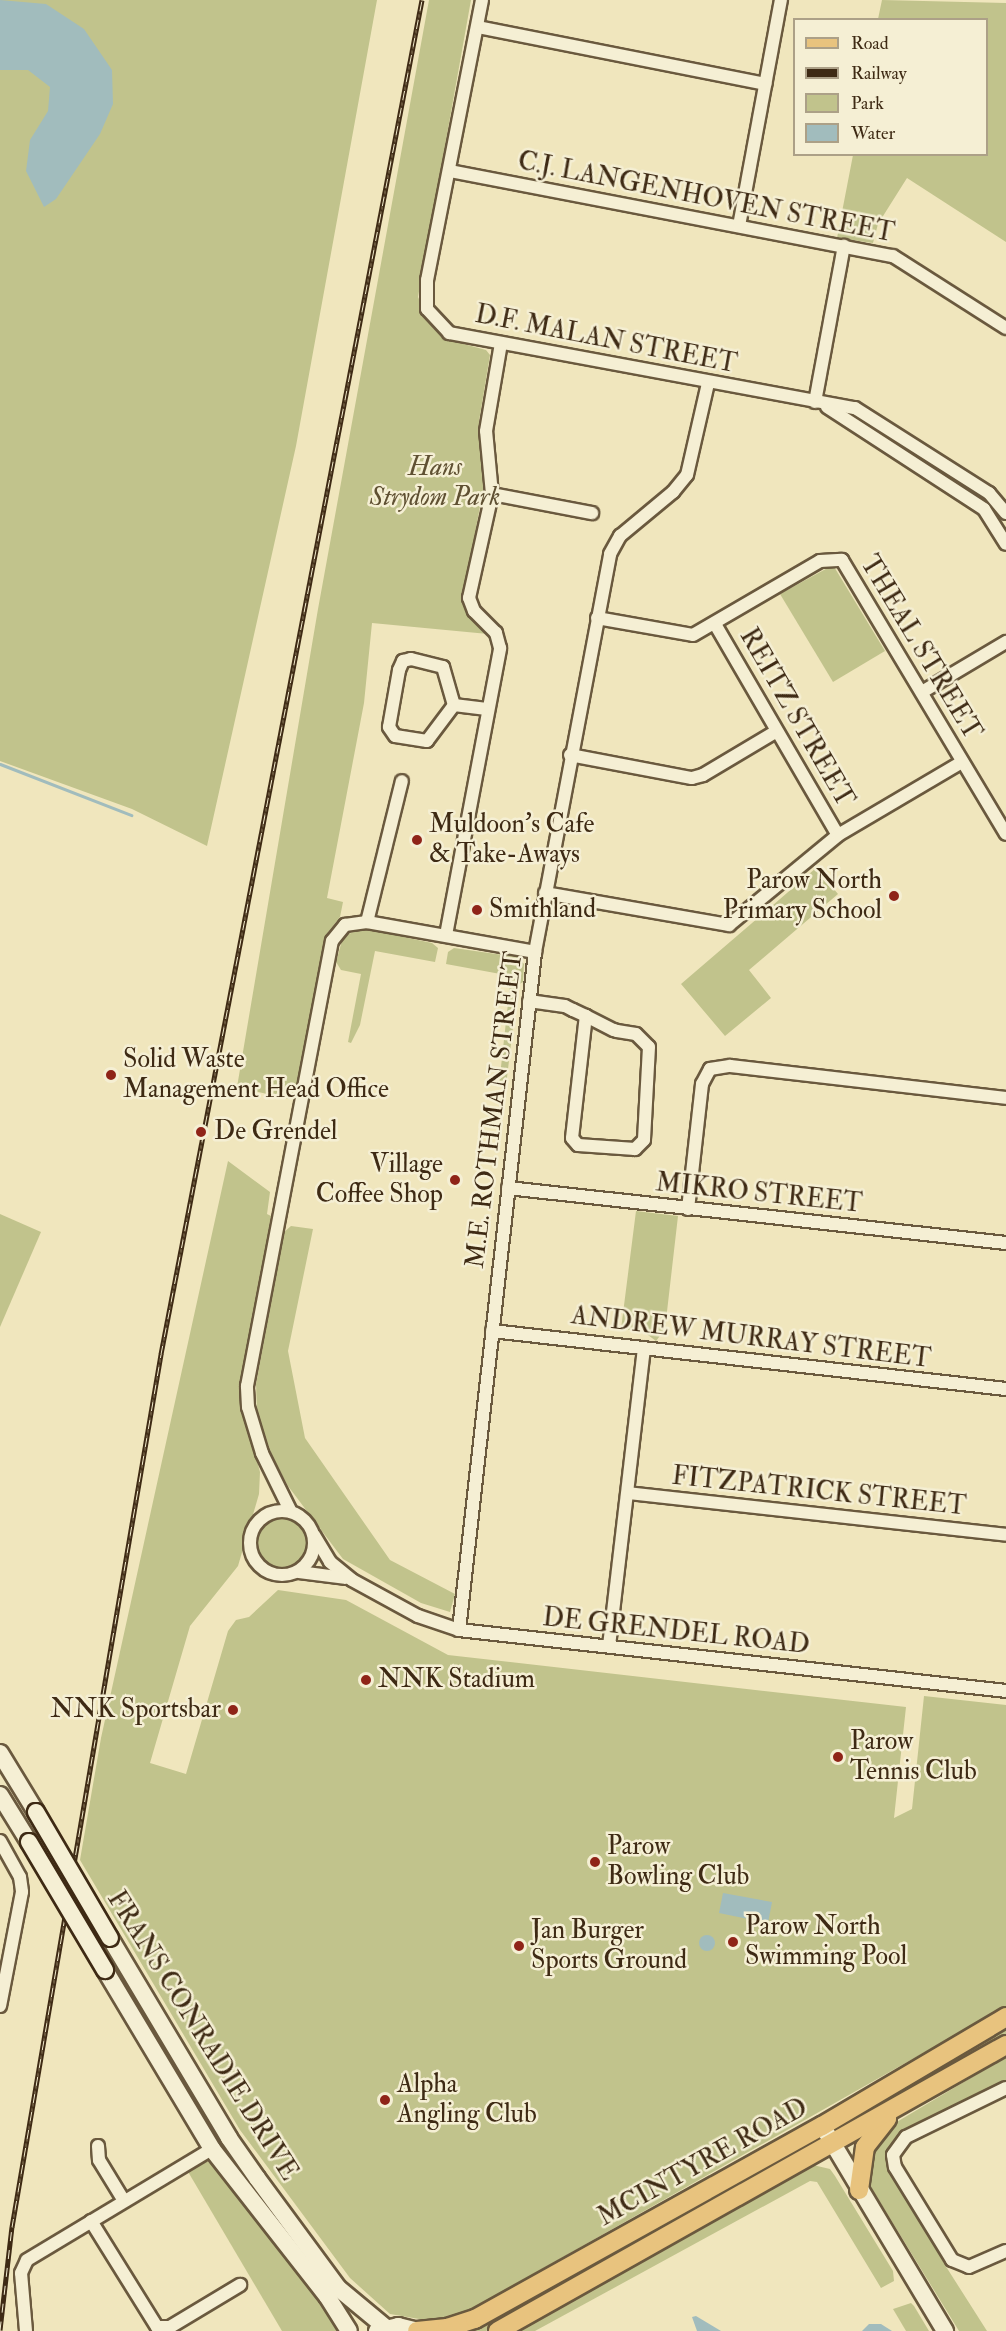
<!DOCTYPE html>
<html>
<head>
<meta charset="utf-8">
<style>
	body { margin:0 }
	#map { position:relative; width:1006px; height:2331px; overflow:hidden; background:#f0e6bd; font-family:"IM FELL Double Pica",serif }
	div>[style] { position:absolute }
	[style*='--x'] { left:calc(var(--x)*1px); top:calc(var(--y)*1px); width:calc(var(--w)*1px); rotate:calc(var(--a)*1deg) }
	.green>* { inset:0; background:#c1c38c }
	.round { border-radius:50% }
	.water>* { inset:0; background:#a1bcbd }
	.stream>* { height:3px; margin:-1.5px; padding:0 1.5px; transform-origin:1.5px; border-radius:1.5px; background:#a1bcbd }
	.roads { filter:drop-shadow(2px 0 #6a593e) drop-shadow(-2px 0 #6a593e) drop-shadow(0 2px #6a593e) drop-shadow(0 -2px #6a593e) }
	.street>* { height:12px; margin:-6px; padding:0 6px; transform-origin:6px; border-radius:6px; background:#f5efd4 }
	.street>.ring { margin:-6px; padding:0; box-sizing:content-box; background:none; border:12px solid #f5efd4; border-radius:50% }
	.secondary>* { height:16px; margin:-8px; padding:0 8px; transform-origin:8px; border-radius:8px; background:#f5efd4 }
	.primary>* { height:18px; margin:-9px; padding:0 9px; transform-origin:9px; border-radius:9px; background:#e8c37e }
	.rail>* { height:5px; margin-top:-2.5px; transform-origin:0; background:repeating-linear-gradient(90deg,#f5efd4 0 9px,#3e2a14 0 18px); box-sizing:border-box; border-block:2px solid #3e2a14 }
	.bridges { filter:drop-shadow(2px 0 #3e2a14) drop-shadow(-2px 0 #3e2a14) drop-shadow(0 2px #3e2a14) drop-shadow(0 -2px #3e2a14) }
	.secondary-bridge>* { height:16px; margin:-8px; padding:0 8px; transform-origin:8px; border-radius:8px; background:#f5efd4 }
	.dots>* { width:16px; height:16px; translate:-50% -50%; box-sizing:border-box; border:3px solid #f5efd4; border-radius:50% }
	span { translate:-50% -50%; white-space:nowrap; text-align:center; line-height:1.15; -webkit-text-stroke:5px #f5efd4; paint-order:stroke }
	.street-label { font-size:26px; color:#3e2a14 }
	.park-label { font-size:26px; color:#5f5032; font-style:italic }
	.poi-label { font-size:26px; color:#3e2a14 }
	.left { translate:0 -50%; text-align:left }
	.right { translate:-100% -50%; text-align:right }
	.legend { position:absolute; left:793px; top:18px; width:195px; height:138px; box-sizing:border-box; background:#f5efd4; border:2px solid #aca087; margin:0; padding:8px 10px; list-style:none; font-size:18px; color:#3e2a14 }
	.legend li { display:flex; align-items:center; gap:12px; height:30px }
	.legend b { width:30px; border:2px solid #aca087 }
</style>
</head>
<body>
<div id="map">
	<div class="green">
		<i style="clip-path:polygon(0 0,377px 0,296px 446px,207px 846px,132px 809px,0 761px)"></i>
		<i style="clip-path:polygon(429px 0,471px 0,418px 297px,433px 328px,445px 339px,486px 350px,490px 355px,479px 421px,484px 485px,464px 592px,468px 614px,488px 634px,372px 623px,364px 703px,327px 898px,343px 902px,340px 917px,328px 932px,296px 1092px,289px 1099px,250px 1090px,236px 1093px,318px 609px)"></i>
		<i style="clip-path:polygon(882px 0,1006px 3px,1006px 242px,907px 178px,878px 224px,873px 243px,837px 238px,853px 155px,986px 154px,986px 20px,878px 19px)"></i>
		<i style="clip-path:polygon(833px 565px,885px 651px,833px 682px,780px 594px)"></i>
		<i style="clip-path:polygon(816px 868px,838px 894px,749px 970px,771px 998px,725px 1036px,681px 984px)"></i>
		<i style="clip-path:polygon(361px 928px,432px 943px,438px 948px,435px 962px,375px 951px,360px 1025px,351px 1043px,348px 1042px,361px 974px,341px 970px,336px 962px,343px 937px)"></i>
		<i style="clip-path:polygon(454px 948px,518px 957px,524px 964px,523px 982px,518px 985px,506px 1086px,499px 1085px,511px 976px,446px 964px,448px 952px)"></i>
		<i style="clip-path:polygon(228px 1161px,270px 1192px,267px 1214px,271px 1216px,240px 1396px,260px 1472px,259px 1494px,238px 1566px,190px 1626px,150px 1763px,186px 1774px,228px 1631px,236px 1620px,249px 1617px,278px 1590px,346px 1600px,448px 1655px,906px 1707px,894px 1818px,912px 1809px,924px 1696px,1006px 1705px,1006px 2006px,473px 2308px,443px 2318px,425px 2320px,390px 2314px,350px 2278px,240px 2130px,80px 1860px,101px 1738px)"></i>
		<i style="clip-path:polygon(636px 1211px,678px 1216px,665px 1329px,656px 1341px,644px 1332px,621px 1329px)"></i>
		<i style="clip-path:polygon(0 1214px,41px 1232px,0 1327px)"></i>
		<i style="clip-path:polygon(291px 1226px,313px 1229px,288px 1351px,305px 1438px,390px 1560px,455px 1594px,450px 1612px,421px 1603px,343px 1559px,288px 1486px,272px 1456px,257px 1411px,256px 1384px,284px 1232px)"></i>
		<i class="round" style="left:257px;top:1519px;width:50px;height:50px"></i>
		<i style="clip-path:polygon(1006px 2029px,1006px 2036px,846px 2126px,844px 2123px,858px 2112px)"></i>
		<i style="clip-path:polygon(1006px 2057px,1006px 2082px,901px 2133px,893px 2140px,887px 2154px,889px 2165px,945px 2265px,987px 2331px,959px 2331px,872px 2189px,869px 2181px,873px 2148px,895px 2123px)"></i>
		<i style="clip-path:polygon(805px 2147px,486px 2331px,463px 2331px,681px 2217px)"></i>
		<i style="clip-path:polygon(202px 2161px,214px 2163px,325px 2304px,339px 2331px,282px 2331px,187px 2170px)"></i>
		<i style="clip-path:polygon(813px 2165px,830px 2169px,835px 2176px,893px 2271px,894px 2281px,881px 2288px,817px 2182px,810px 2181px,535px 2331px,517px 2331px)"></i>
		<i style="clip-path:polygon(911px 2303px,914px 2306px,929px 2331px,906px 2331px,893px 2309px)"></i>
	</div>
	<div class="water">
		<i style="clip-path:polygon(0 0,46px 4px,84px 29px,112px 70px,113px 104px,100px 134px,56px 199px,44px 207px,26px 171px,30px 140px,48px 111px,50px 87px,28px 70px,0 70px)"></i>
		<i style="clip-path:polygon(723px 1893px,772px 1902px,768px 1923px,719px 1913px)"></i>
		<i class="round" style="left:699px;top:1935px;width:16px;height:16px"></i>
		<i style="clip-path:polygon(696px 2316px,721px 2331px,697px 2331px,692px 2317px)"></i>
		<i style="clip-path:polygon(869px 2324px,881px 2324px,892px 2331px,862px 2331px)"></i>
	</div>
	<div class="stream">
		<i style="--x:0;--y:764;--w:141;--a:21.3"></i>
	</div>
	<div class="roads">
		<div class="street">
			<i style="--x:482;--y:0;--w:285;--a:101.1"></i>
			<i style="--x:427;--y:280;--w:29;--a:90"></i>
			<i style="--x:427;--y:309;--w:33;--a:47"></i>
			<i style="--x:449;--y:333;--w:413;--a:10.5"></i>
			<i style="--x:855;--y:408;--w:159;--a:32.4"></i>
			<i style="--x:989;--y:493;--w:26;--a:50"></i>
			<i style="--x:478;--y:27;--w:293;--a:11.2"></i>
			<i style="--x:450;--y:171;--w:451;--a:10.9"></i>
			<i style="--x:893;--y:256;--w:134;--a:32.5"></i>
			<i style="--x:739;--y:226;--w:230;--a:-79.5"></i>
			<i style="--x:815;--y:402;--w:159;--a:-79.5"></i>
			<i style="--x:827;--y:407;--w:187;--a:33"></i>
			<i style="--x:984;--y:509;--w:41;--a:57.8"></i>
			<i style="--x:492;--y:494;--w:102;--a:10.8"></i>
			<i style="--x:597;--y:618;--w:97;--a:10"></i>
			<i style="--x:693;--y:635;--w:147;--a:-30.2"></i>
			<i style="--x:820;--y:561;--w:22;--a:-3"></i>
			<i style="--x:842;--y:560;--w:319;--a:59.1"></i>
			<i style="--x:715;--y:624;--w:244;--a:59.8"></i>
			<i style="--x:411;--y:659;--w:33;--a:14"></i>
			<i style="--x:443;--y:667;--w:40;--a:74"></i>
			<i style="--x:454;--y:705;--w:45;--a:126.9"></i>
			<i style="--x:427;--y:741;--w:32;--a:-171"></i>
			<i style="--x:395;--y:736;--w:11;--a:-124"></i>
			<i style="--x:389;--y:727;--w:58;--a:-80"></i>
			<i style="--x:399;--y:670;--w:10;--a:-66"></i>
			<i style="--x:403;--y:661;--w:8;--a:-14"></i>
			<i style="--x:922;--y:692;--w:98;--a:-30.8"></i>
			<i style="--x:454;--y:705;--w:33;--a:7"></i>
			<i style="--x:570;--y:755;--w:124;--a:10.7"></i>
			<i style="--x:692;--y:778;--w:11;--a:-15"></i>
			<i style="--x:703;--y:775;--w:84;--a:-30.8"></i>
			<i style="--x:545;--y:893;--w:187;--a:9.9"></i>
			<i style="--x:729;--y:925;--w:141;--a:-39.5"></i>
			<i style="--x:838;--y:835;--w:144;--a:-30.5"></i>
			<i style="--x:367;--y:922;--w:145;--a:-76.1"></i>
			<i style="--x:446;--y:935;--w:292;--a:-79.3"></i>
			<i style="--x:500;--y:648;--w:16;--a:-105"></i>
			<i style="--x:496;--y:633;--w:31;--a:-135"></i>
			<i style="--x:474;--y:611;--w:14;--a:-111"></i>
			<i style="--x:469;--y:598;--w:107;--a:-77.5"></i>
			<i style="--x:492;--y:494;--w:63;--a:-95.4"></i>
			<i style="--x:486;--y:431;--w:89;--a:-80.3"></i>
			<i style="--x:529;--y:1001;--w:36;--a:8"></i>
			<i style="--x:565;--y:1006;--w:9;--a:27"></i>
			<i style="--x:573;--y:1010;--w:14;--a:25"></i>
			<i style="--x:586;--y:1016;--w:31;--a:27"></i>
			<i style="--x:614;--y:1030;--w:3;--a:18"></i>
			<i style="--x:617;--y:1031;--w:19;--a:9"></i>
			<i style="--x:636;--y:1034;--w:18;--a:45"></i>
			<i style="--x:649;--y:1047;--w:93;--a:93.1"></i>
			<i style="--x:644;--y:1140;--w:13;--a:135"></i>
			<i style="--x:635;--y:1149;--w:57;--a:-176"></i>
			<i style="--x:578;--y:1145;--w:9;--a:-131"></i>
			<i style="--x:572;--y:1138;--w:123;--a:-83.5"></i>
			<i style="--x:508;--y:1188;--w:501;--a:6.3"></i>
			<i style="--x:688;--y:1209;--w:126;--a:-83.6"></i>
			<i style="--x:702;--y:1084;--w:17;--a:-62"></i>
			<i style="--x:710;--y:1069;--w:20;--a:-9"></i>
			<i style="--x:730;--y:1066;--w:278;--a:6.6"></i>
			<i style="--x:492;--y:1331;--w:517;--a:6.44"></i>
			<i style="--x:628;--y:1493;--w:380;--a:6.3"></i>
			<i class="ring" style="left:250px;top:1511px;width:52px;height:52px"></i>
			<i style="--x:291;--y:1512;--w:66;--a:-116.2"></i>
			<i style="--x:262;--y:1453;--w:48;--a:-106.9"></i>
			<i style="--x:248;--y:1407;--w:21;--a:-93"></i>
			<i style="--x:247;--y:1386;--w:453;--a:-79.2"></i>
			<i style="--x:332;--y:941;--w:21;--a:-51"></i>
			<i style="--x:345;--y:925;--w:22;--a:-8"></i>
			<i style="--x:367;--y:922;--w:171;--a:10.1"></i>
			<i style="--x:314;--y:1535;--w:31;--a:59"></i>
			<i style="--x:330;--y:1562;--w:28;--a:39"></i>
			<i style="--x:352;--y:1580;--w:75;--a:28.6"></i>
			<i style="--x:418;--y:1616;--w:43;--a:18.9"></i>
			<i style="--x:459;--y:1630;--w:550;--a:6.36"></i>
			<i style="--x:299;--y:1572;--w:46;--a:7.4"></i>
			<i style="--x:459;--y:1630;--w:682;--a:-83.6"></i>
			<i style="--x:535;--y:952;--w:405;--a:-79.3"></i>
			<i style="--x:610;--y:554;--w:21;--a:-61"></i>
			<i style="--x:620;--y:536;--w:69;--a:-39.7"></i>
			<i style="--x:673;--y:492;--w:22;--a:-51"></i>
			<i style="--x:687;--y:475;--w:94;--a:-77.1"></i>
			<i style="--x:609;--y:1646;--w:300;--a:-83.3"></i>
			<i style="--x:0;--y:1841;--w:41;--a:60.9"></i>
			<i style="--x:20;--y:1877;--w:15;--a:82"></i>
			<i style="--x:22;--y:1892;--w:116;--a:100.9"></i>
			<i style="--x:1006;--y:2088;--w:111;--a:153.9"></i>
			<i style="--x:906;--y:2137;--w:22;--a:126"></i>
			<i style="--x:893;--y:2155;--w:12;--a:81"></i>
			<i style="--x:895;--y:2167;--w:109;--a:58.5"></i>
			<i style="--x:952;--y:2260;--w:18;--a:22"></i>
			<i style="--x:969;--y:2267;--w:40;--a:-23.4"></i>
			<i style="--x:98;--y:2146;--w:14;--a:86"></i>
			<i style="--x:99;--y:2160;--w:48;--a:58.6"></i>
			<i style="--x:91;--y:2221;--w:125;--a:58.1"></i>
			<i style="--x:157;--y:2327;--w:13;--a:0"></i>
			<i style="--x:170;--y:2327;--w:82;--a:-31"></i>
			<i style="--x:26;--y:2331;--w:58;--a:-94.9"></i>
			<i style="--x:21;--y:2273;--w:14;--a:-65"></i>
			<i style="--x:27;--y:2260;--w:216;--a:-31"></i>
		</div>
		<div class="secondary">
			<i style="--x:0;--y:1753;--w:69;--a:58.6"></i>
			<i style="--x:0;--y:1795;--w:55;--a:58.3"></i>
			<i style="--x:110;--y:1938;--w:233;--a:59.2"></i>
			<i style="--x:229;--y:2138;--w:49;--a:55"></i>
			<i style="--x:257;--y:2178;--w:137;--a:53.6"></i>
			<i style="--x:338;--y:2288;--w:61;--a:39.7"></i>
			<i style="--x:105;--y:1970;--w:209;--a:59.1"></i>
			<i style="--x:212;--y:2149;--w:187;--a:52"></i>
			<i style="--x:327;--y:2296;--w:41;--a:57.8"></i>
			<i style="--x:826;--y:2132;--w:232;--a:59.1"></i>
			<i style="--x:377;--y:2331;--w:22;--a:-13"></i>
			<i style="--x:398;--y:2326;--w:21;--a:14"></i>
		</div>
		<div class="primary">
			<i style="--x:859;--y:2190;--w:43;--a:-82.1"></i>
			<i style="--x:865;--y:2147;--w:36;--a:-52"></i>
			<i style="--x:417;--y:2331;--w:30;--a:-6"></i>
			<i style="--x:447;--y:2328;--w:29;--a:-18"></i>
			<i style="--x:475;--y:2319;--w:397;--a:-29.1"></i>
			<i style="--x:822;--y:2126;--w:214;--a:-30.6"></i>
			<i style="--x:498;--y:2331;--w:583;--a:-29.38"></i>
		</div>
	</div>
	<div class="rail">
		<i style="--x:0;--y:2330;--w:104;--a:-83.4"></i>
		<i style="--x:12;--y:2227;--w:886;--a:-80.31"></i>
		<i style="--x:161;--y:1354;--w:1379;--a:-79.09"></i>
	</div>
	<div class="bridges">
		<div class="secondary-bridge">
			<i style="--x:36;--y:1812;--w:146;--a:59.6"></i>
			<i style="--x:29;--y:1842;--w:149;--a:59.3"></i>
		</div>
	</div>
	<div class="dots">
		<i style="left:417px;top:840px;background:#8f2418"></i>
		<i style="left:894px;top:896px;background:#8f2418"></i>
		<i style="left:477px;top:910px;background:#8f2418"></i>
		<i style="left:111px;top:1075px;background:#8f2418"></i>
		<i style="left:201px;top:1132px;background:#8f2418"></i>
		<i style="left:455px;top:1180px;background:#8f2418"></i>
		<i style="left:366px;top:1680px;background:#8f2418"></i>
		<i style="left:233px;top:1710px;background:#8f2418"></i>
		<i style="left:838px;top:1757px;background:#8f2418"></i>
		<i style="left:595px;top:1862px;background:#8f2418"></i>
		<i style="left:733px;top:1942px;background:#8f2418"></i>
		<i style="left:519px;top:1946px;background:#8f2418"></i>
		<i style="left:385px;top:2100px;background:#8f2418"></i>
	</div>
	<div class="street-label">
		<span style="left:706px;top:198px;rotate:11deg">C.J. LANGENHOVEN STREET</span>
		<span style="left:606px;top:340px;rotate:11deg">D.F. MALAN STREET</span>
		<span style="left:920px;top:648px;rotate:59deg">THEAL STREET</span>
		<span style="left:796px;top:718px;rotate:60deg">REITZ STREET</span>
		<span style="left:495px;top:1110px;rotate:-83deg">M.E. ROTHMAN STREET</span>
		<span style="left:759px;top:1194px;rotate:6deg">MIKRO STREET</span>
		<span style="left:751px;top:1338px;rotate:7deg">ANDREW MURRAY STREET</span>
		<span style="left:819px;top:1492px;rotate:6deg">FITZPATRICK STREET</span>
		<span style="left:676px;top:1632px;rotate:6deg">DE GRENDEL ROAD</span>
		<span style="left:202px;top:2036px;rotate:58deg">FRANS CONRADIE DRIVE</span>
		<span style="left:703px;top:2163px;rotate:-29deg">MCINTYRE ROAD</span>
	</div>
	<div class="park-label">
		<span style="left:435px;top:483px">Hans<br>Strydom Park</span>
	</div>
	<div class="poi-label">
		<span class="left" style="left:429px;top:840px">Muldoon's Cafe<br>&amp; Take-Aways</span>
		<span class="right" style="left:882px;top:896px">Parow North<br>Primary School</span>
		<span class="left" style="left:489px;top:910px">Smithland</span>
		<span class="left" style="left:123px;top:1075px">Solid Waste<br>Management Head Office</span>
		<span class="left" style="left:214px;top:1132px">De Grendel</span>
		<span class="right" style="left:443px;top:1180px">Village<br>Coffee Shop</span>
		<span class="left" style="left:378px;top:1680px">NNK Stadium</span>
		<span class="right" style="left:221px;top:1710px">NNK Sportsbar</span>
		<span class="left" style="left:850px;top:1757px">Parow<br>Tennis Club</span>
		<span class="left" style="left:607px;top:1862px">Parow<br>Bowling Club</span>
		<span class="left" style="left:745px;top:1942px">Parow North<br>Swimming Pool</span>
		<span class="left" style="left:531px;top:1946px">Jan Burger<br>Sports Ground</span>
		<span class="left" style="left:397px;top:2100px">Alpha<br>Angling Club</span>
	</div>
	<ul class="legend">
	<li><b style="height:8px;background:#e8c37e"></b>Road</li>
	<li><b style="height:8px;background:#3e2a14"></b>Railway</li>
	<li><b style="height:16px;background:#c1c38c"></b>Park</li>
	<li><b style="height:16px;background:#a1bcbd"></b>Water</li>
	</ul>
</div>
</body>
</html>
